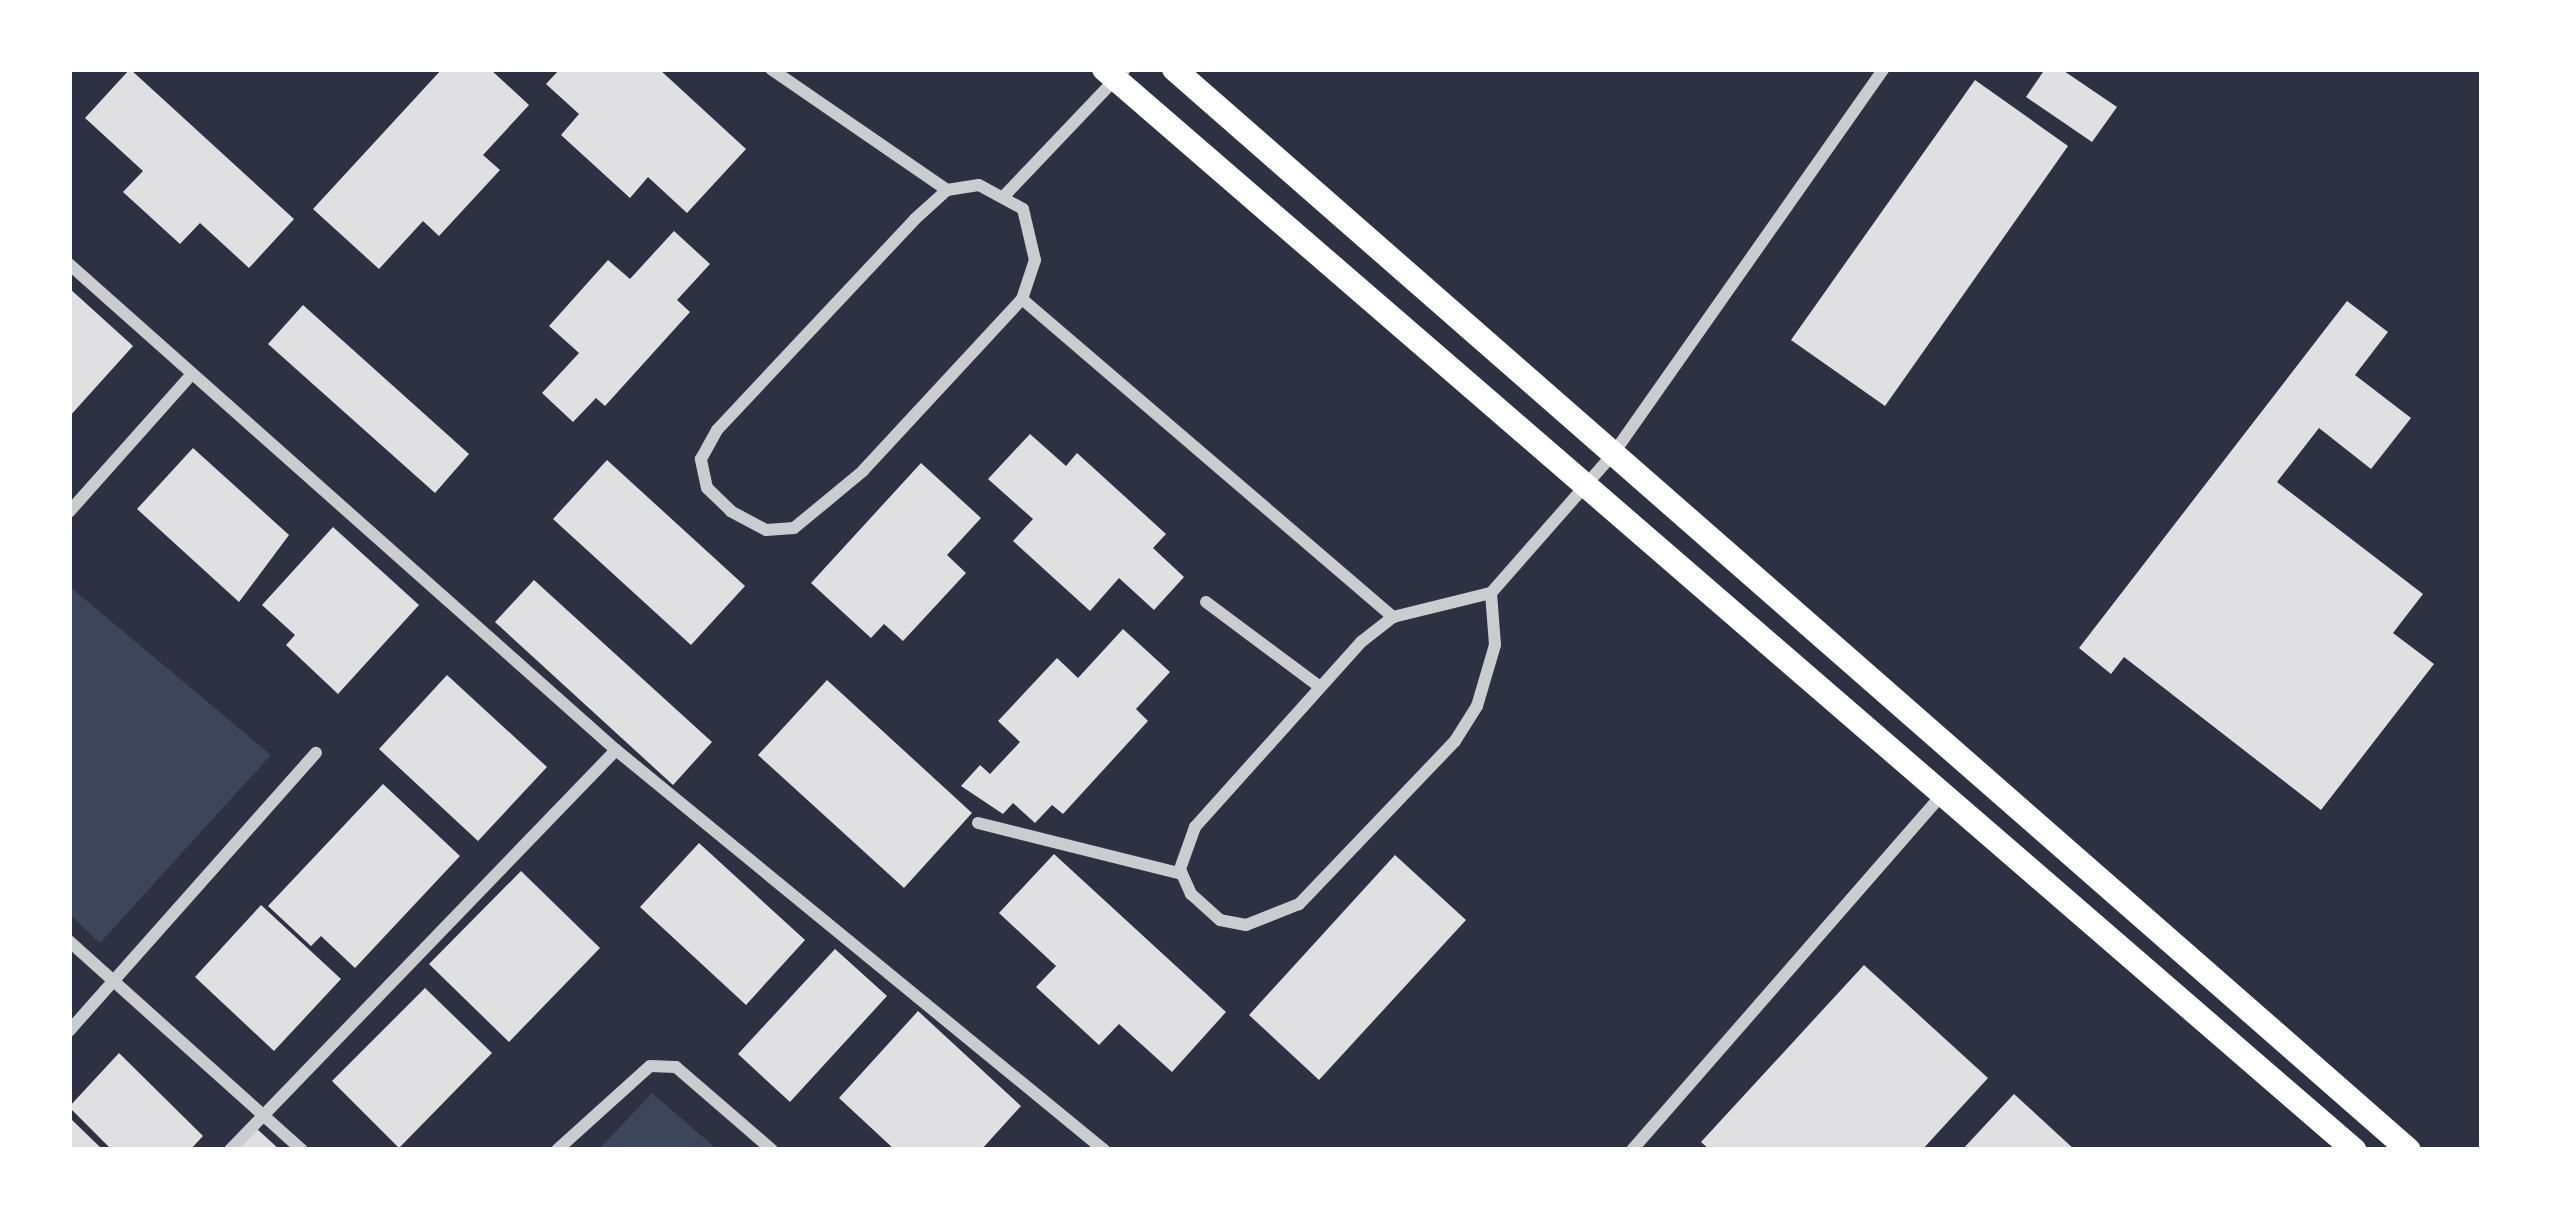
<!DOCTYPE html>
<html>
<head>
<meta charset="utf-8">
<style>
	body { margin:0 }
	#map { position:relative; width:2551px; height:1219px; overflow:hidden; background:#2d3142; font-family:"PT Sans",sans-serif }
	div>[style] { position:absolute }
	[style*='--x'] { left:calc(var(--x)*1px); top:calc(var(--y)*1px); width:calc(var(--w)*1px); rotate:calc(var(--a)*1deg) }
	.green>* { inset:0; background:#3c4559 }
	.building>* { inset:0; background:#e0e0e3 }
	.minor>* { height:12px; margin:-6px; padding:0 6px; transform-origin:6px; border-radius:6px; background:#caccd0 }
	.secondary>* { height:24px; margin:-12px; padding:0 12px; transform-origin:12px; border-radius:12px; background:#fff }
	span { translate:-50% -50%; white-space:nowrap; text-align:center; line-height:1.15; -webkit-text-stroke:12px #fff; paint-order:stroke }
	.frame { position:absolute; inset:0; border:72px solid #fff; pointer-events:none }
</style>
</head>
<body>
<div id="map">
	<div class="green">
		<i style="clip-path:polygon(69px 586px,271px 755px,100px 943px,69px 914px)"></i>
		<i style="clip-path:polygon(652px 1093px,718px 1150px,598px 1150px)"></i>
	</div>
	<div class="building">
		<i style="clip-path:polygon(130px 69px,294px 219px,249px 268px,200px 223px,180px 244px,123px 192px,143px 171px,85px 118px)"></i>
		<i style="clip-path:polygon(442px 69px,490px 69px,529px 105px,483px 155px,500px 170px,439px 236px,423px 221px,379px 269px,313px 209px)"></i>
		<i style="clip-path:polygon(560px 69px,659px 69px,746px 149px,687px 213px,648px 177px,630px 198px,561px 135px,579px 114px,546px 84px)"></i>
		<i style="clip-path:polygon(2045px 69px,2061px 69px,2117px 107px,2092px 142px,2026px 97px)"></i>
		<i style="clip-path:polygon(1975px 80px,2068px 146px,1885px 406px,1791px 340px)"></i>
		<i style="clip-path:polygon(674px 231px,710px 264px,677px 300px,690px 312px,605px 406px,596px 398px,573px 422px,542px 393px,579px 353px,549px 326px,608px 260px,630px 279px)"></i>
		<i style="clip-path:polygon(69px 288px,133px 346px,69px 417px)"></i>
		<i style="clip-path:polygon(2347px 301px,2388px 332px,2355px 375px,2411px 418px,2371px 469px,2319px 428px,2277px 482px,2423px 594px,2393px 633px,2434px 664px,2321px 810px,2124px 657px,2111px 674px,2079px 648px)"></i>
		<i style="clip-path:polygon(303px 305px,469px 454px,435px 493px,268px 344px)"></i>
		<i style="clip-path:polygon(1030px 434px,1066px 466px,1077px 453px,1166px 534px,1153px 548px,1184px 577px,1154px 610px,1119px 578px,1090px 611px,1013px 541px,1033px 519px,988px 479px)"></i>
		<i style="clip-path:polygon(193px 448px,289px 535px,239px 602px,137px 509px)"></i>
		<i style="clip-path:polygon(607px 460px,745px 586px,691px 645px,553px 519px)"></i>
		<i style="clip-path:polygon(921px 463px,981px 518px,947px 555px,966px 573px,903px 641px,884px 624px,871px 638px,811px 583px)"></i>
		<i style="clip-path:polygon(333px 527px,419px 605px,338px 694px,286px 645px,295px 635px,262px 605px)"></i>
		<i style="clip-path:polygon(534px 580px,712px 742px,673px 785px,495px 622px)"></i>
		<i style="clip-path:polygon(1123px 629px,1170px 672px,1136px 709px,1148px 721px,1063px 814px,1052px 805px,1035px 823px,1013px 803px,1003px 814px,961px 786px,980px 765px,990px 774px,1020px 742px,998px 721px,1057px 658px,1078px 678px)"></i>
		<i style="clip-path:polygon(447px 675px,547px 767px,478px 841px,379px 749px)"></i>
		<i style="clip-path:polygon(827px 680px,972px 813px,904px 888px,758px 755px)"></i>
		<i style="clip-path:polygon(383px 784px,460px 856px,355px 968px,321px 936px,311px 946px,268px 906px)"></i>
		<i style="clip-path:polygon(699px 843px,805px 940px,746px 1005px,640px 907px)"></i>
		<i style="clip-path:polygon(1054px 854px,1226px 1012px,1172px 1072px,1119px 1024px,1099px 1045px,1036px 987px,1056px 966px,999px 913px)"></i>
		<i style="clip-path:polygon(1395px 855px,1466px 920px,1319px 1080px,1249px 1015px)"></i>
		<i style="clip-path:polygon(521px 871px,600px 948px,509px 1042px,429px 964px)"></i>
		<i style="clip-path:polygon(261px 905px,341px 979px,274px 1051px,195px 977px)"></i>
		<i style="clip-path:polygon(835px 949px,887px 996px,790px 1102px,738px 1054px)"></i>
		<i style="clip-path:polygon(1864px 965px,1988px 1078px,1922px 1150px,1710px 1150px,1701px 1142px)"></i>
		<i style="clip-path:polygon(425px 988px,492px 1053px,399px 1148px,332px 1081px)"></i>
		<i style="clip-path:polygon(918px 1011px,1021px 1106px,981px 1150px,895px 1150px,839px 1098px)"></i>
		<i style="clip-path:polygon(119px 1053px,203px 1136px,190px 1150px,112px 1150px,69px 1107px)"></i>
		<i style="clip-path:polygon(2014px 1094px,2075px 1150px,1962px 1150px)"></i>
		<i style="clip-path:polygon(69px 1117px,103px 1150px,69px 1150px)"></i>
		<i style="clip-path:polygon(256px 1128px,280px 1150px,236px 1150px)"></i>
	</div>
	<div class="minor">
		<i style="--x:771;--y:69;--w:214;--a:34.5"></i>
		<i style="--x:979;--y:185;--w:50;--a:28.6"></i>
		<i style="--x:1023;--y:209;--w:52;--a:76.8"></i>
		<i style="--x:1035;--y:260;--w:41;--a:108.4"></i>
		<i style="--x:1022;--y:299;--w:234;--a:132.8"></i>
		<i style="--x:863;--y:471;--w:89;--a:140.4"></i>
		<i style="--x:794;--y:528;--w:28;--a:176"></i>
		<i style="--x:766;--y:530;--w:40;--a:-152"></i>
		<i style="--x:731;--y:511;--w:33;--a:-136"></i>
		<i style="--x:707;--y:488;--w:30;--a:-102"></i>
		<i style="--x:701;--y:459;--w:33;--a:-61"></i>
		<i style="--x:717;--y:430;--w:289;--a:-46.8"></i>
		<i style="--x:915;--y:219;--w:43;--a:-42.2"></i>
		<i style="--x:947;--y:190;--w:32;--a:-9"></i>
		<i style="--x:1006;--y:194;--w:173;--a:-46.4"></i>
		<i style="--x:69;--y:264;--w:732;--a:41.62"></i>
		<i style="--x:616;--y:750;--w:631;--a:39.34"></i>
		<i style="--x:1022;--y:299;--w:489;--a:40.6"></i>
		<i style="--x:69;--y:512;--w:185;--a:-48.3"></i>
		<i style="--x:1491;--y:593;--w:52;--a:85.6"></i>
		<i style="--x:1495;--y:645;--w:64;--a:106.4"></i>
		<i style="--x:1477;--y:706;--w:41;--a:122.2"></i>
		<i style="--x:1455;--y:741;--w:226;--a:133.7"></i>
		<i style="--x:1299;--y:904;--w:57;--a:158.4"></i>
		<i style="--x:1246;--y:925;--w:26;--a:-169"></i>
		<i style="--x:1220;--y:920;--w:39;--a:-138"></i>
		<i style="--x:1191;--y:894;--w:27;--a:-114"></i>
		<i style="--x:1180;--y:869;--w:45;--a:-70.3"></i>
		<i style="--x:1195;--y:827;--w:249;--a:-48.1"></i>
		<i style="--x:1361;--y:642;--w:41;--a:-38"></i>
		<i style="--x:1393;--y:617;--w:101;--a:-13.8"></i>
		<i style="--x:1491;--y:593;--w:185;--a:-48.7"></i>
		<i style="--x:1613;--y:454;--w:471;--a:-54.9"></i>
		<i style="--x:1206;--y:602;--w:142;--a:36.7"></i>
		<i style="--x:978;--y:823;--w:210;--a:14"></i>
		<i style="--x:69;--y:941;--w:313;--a:41.9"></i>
		<i style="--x:69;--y:1031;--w:372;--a:-48.4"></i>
		<i style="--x:230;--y:1150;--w:556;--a:-46.02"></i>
		<i style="--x:557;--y:1150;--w:125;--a:-42.1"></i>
		<i style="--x:650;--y:1066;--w:26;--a:2"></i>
		<i style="--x:676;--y:1067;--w:127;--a:40.8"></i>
		<i style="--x:1632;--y:1150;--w:473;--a:-48.9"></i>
	</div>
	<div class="secondary">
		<i style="--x:1104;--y:69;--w:1653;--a:40.85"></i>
		<i style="--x:1174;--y:69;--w:1641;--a:41.2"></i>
	</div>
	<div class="frame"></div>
</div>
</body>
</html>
